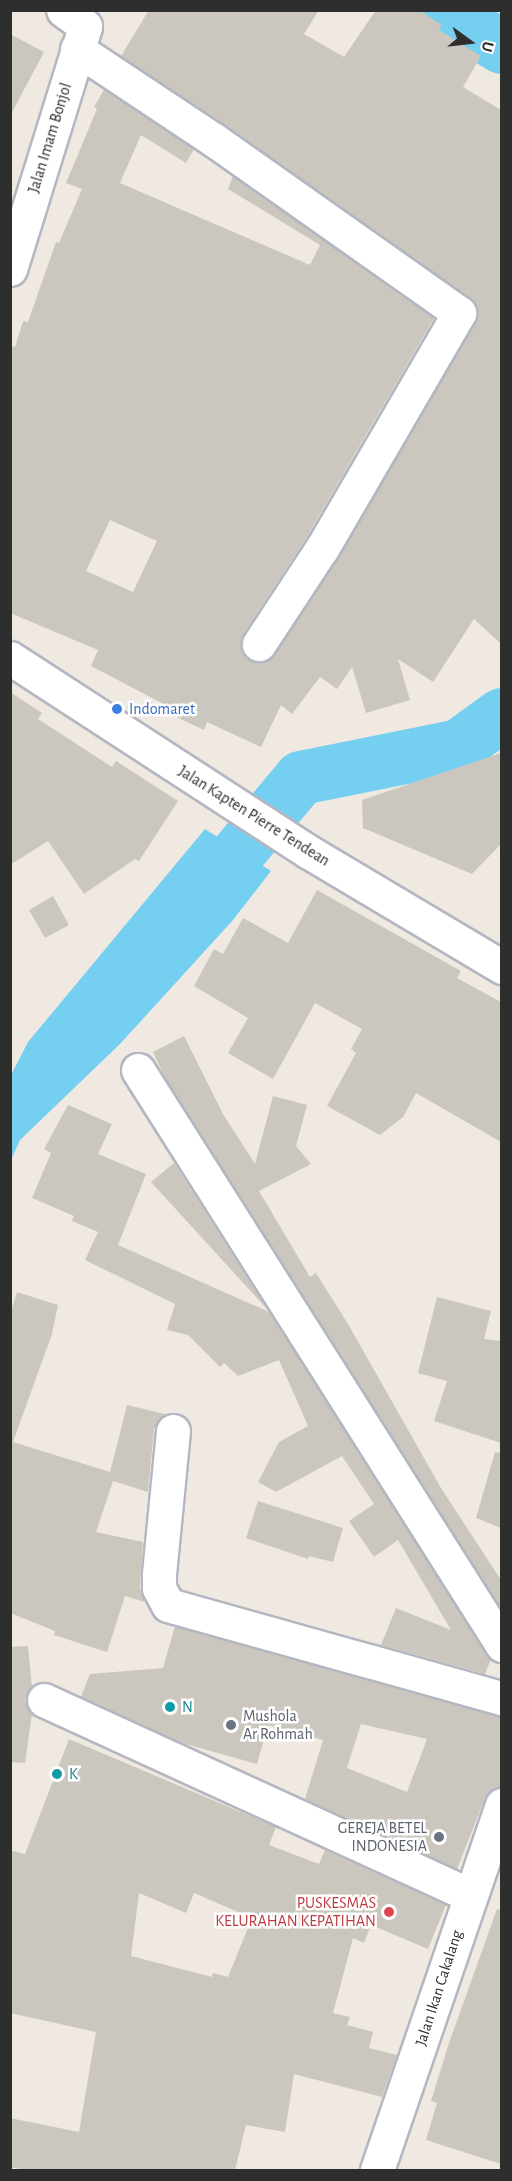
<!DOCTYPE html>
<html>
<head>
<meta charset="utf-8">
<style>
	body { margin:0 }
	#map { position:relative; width:512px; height:2181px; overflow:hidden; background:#efe9e1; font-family:"Alegreya Sans",sans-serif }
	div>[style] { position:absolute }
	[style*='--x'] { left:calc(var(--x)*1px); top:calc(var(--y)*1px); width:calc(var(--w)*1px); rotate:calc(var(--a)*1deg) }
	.water>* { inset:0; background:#75cff0 }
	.river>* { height:54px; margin:-27px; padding:0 27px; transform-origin:27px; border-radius:27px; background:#75cff0 }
	.building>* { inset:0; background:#cbc7bf }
	.roads { filter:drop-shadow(2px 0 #b4b7c1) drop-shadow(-2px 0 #b4b7c1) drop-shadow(0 2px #b4b7c1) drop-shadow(0 -2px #b4b7c1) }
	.street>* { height:33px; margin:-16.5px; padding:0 16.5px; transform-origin:16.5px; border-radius:16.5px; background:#fff }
	.secondary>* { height:33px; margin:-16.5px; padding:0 16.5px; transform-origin:16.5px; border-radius:16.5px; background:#fff }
	.dots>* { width:16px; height:16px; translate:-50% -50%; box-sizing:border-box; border:3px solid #fff; border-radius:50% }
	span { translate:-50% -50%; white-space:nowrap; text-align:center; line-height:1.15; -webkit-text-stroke:5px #fff; paint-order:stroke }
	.street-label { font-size:16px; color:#2e2e2e }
	.shop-label { font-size:16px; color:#366cbe }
	.left { translate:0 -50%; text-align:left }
	.culture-label { font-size:16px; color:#0d838f }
	.worship-label { font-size:16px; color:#5b616d }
	.right { translate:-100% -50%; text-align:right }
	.health-label { font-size:16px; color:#be3a42 }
	.frame { position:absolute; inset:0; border:12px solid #2e2e2e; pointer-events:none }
	.north { position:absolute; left:440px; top:12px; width:60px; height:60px; -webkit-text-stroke:4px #fff; paint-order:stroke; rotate:105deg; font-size:16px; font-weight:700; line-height:24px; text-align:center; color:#2e2e2e }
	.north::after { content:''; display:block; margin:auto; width:21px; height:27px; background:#2e2e2e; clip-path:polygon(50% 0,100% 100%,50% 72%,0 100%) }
</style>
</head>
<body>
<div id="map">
	<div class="water">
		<i style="clip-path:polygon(205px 829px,271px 871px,233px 920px,120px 1044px,20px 1140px,11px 1160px,11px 1075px,28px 1042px)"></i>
	</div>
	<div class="river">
		<i style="--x:442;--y:10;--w:70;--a:31.7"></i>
		<i style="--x:193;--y:907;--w:168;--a:-50.1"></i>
		<i style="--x:301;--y:778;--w:161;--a:-11.4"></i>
		<i style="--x:459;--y:746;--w:53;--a:-35.8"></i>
	</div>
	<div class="building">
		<i style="clip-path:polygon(evenodd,149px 10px,319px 10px,304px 34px,344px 57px,376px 10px,419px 10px,442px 25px,439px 30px,481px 56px,463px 87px,501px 110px,501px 644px,474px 619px,433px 682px,398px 659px,410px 700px,366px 713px,352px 667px,337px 689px,320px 677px,292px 714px,281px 705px,261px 747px,207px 722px,204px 730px,170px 714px,173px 709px,91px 666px,98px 650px,10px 613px,10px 346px,15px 347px,23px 321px,28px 322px,56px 242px,59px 243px,82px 189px,66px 183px,97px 109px,94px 107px,104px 90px,194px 149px,186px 163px,141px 135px,120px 183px,310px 265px,320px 245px,228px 189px,233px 176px,434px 318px,306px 538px,243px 634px,242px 652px,249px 660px,267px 661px,275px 654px,338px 557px,478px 313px,470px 298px,121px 56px,149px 10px,110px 520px,157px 541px,133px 592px,86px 571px,110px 520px)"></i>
		<i style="clip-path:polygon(10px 34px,44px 52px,10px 116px)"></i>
		<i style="clip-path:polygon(10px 692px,42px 713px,38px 719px,112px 767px,116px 761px,178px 801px,139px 861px,135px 859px,84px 894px,48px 841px,10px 865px)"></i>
		<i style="clip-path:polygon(501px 753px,501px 844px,472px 874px,363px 828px,362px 800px)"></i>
		<i style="clip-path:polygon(317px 890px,461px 971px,457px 978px,501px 1002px,501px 1142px,416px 1093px,403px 1117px,380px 1135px,327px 1106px,356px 1053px,351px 1049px,362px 1029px,315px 1003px,273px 1079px,228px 1053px,248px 1018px,194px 986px,214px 949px,223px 954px,243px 918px,288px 943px)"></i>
		<i style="clip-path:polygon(53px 896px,69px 925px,45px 938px,29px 910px)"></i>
		<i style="clip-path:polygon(184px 1036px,223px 1114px,255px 1164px,273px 1096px,307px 1105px,296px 1146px,311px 1164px,259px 1191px,310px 1277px,316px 1273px,348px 1324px,441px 1488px,501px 1580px,501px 1609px,166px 1080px,153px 1052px)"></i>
		<i style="clip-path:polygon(68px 1105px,112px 1124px,98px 1154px,146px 1174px,118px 1245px,269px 1312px,491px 1659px,485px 1674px,381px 1645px,396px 1608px,451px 1630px,398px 1540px,374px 1557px,349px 1521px,374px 1504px,342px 1456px,276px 1492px,258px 1482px,279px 1442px,308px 1426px,279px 1360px,238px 1376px,224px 1363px,220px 1367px,188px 1335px,167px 1330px,175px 1304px,85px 1260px,98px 1232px,72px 1221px,74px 1216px,32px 1198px,51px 1153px,44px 1149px)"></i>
		<i style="clip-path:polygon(174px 1163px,267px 1309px,151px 1182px)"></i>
		<i style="clip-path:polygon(17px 1292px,58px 1305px,52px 1334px,13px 1442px,110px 1472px,127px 1405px,165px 1414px,154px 1429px,148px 1492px,113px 1481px,96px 1532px,143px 1542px,140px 1588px,145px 1602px,125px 1596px,107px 1652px,54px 1635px,55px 1631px,10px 1613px,10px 1315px)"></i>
		<i style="clip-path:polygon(437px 1297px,491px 1311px,484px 1339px,501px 1341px,501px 1443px,434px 1421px,447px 1381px,418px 1373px)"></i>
		<i style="clip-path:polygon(495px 1452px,501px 1453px,501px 1528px,476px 1518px)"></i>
		<i style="clip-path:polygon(258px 1501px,343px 1528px,333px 1562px,309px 1556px,308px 1559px,246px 1538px)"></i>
		<i style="clip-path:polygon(evenodd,175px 1626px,501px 1716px,501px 1787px,490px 1791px,485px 1798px,457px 1869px,305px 1799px,323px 1740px,268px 1725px,257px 1764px,182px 1743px,81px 1697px,90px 1674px,163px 1668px,175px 1626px,361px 1724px,427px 1739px,407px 1792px,347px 1768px,361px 1724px)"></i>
		<i style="clip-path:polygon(28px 1646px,32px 1687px,25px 1701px,32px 1714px,25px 1763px,10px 1762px,10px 1647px)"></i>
		<i style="clip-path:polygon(evenodd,69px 1739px,276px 1827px,269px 1845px,319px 1864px,325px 1850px,446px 1905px,428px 1949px,371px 1925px,364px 1943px,353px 1938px,333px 2013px,350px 2017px,347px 2025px,373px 2032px,369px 2048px,397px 2055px,382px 2097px,294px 2074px,285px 2132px,246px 2125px,235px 2170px,25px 2170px,10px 2167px,10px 2118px,79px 2132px,96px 2032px,10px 2013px,10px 1850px,25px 1854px,69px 1739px,139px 1893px,186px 1913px,194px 1893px,252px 1918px,228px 1977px,213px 1973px,212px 1977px,131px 1956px,139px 1893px)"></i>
		<i style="clip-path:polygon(497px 1909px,501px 1910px,501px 2164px,426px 2140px,437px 2103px,431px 2101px,449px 2043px)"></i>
	</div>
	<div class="roads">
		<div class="street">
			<i style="--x:77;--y:49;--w:164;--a:33.6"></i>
			<i style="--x:214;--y:140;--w:300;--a:35.2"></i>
			<i style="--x:459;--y:313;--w:272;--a:120.2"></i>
			<i style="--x:322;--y:548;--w:115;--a:123.3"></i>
			<i style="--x:138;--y:1070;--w:681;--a:57.66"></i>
			<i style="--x:173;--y:1431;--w:144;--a:95.6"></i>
			<i style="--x:159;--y:1574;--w:14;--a:90"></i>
			<i style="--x:159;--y:1588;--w:19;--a:62"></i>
			<i style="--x:168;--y:1605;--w:347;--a:15.6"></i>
			<i style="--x:44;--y:1700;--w:468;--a:24.6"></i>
			<i style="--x:377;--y:2170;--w:386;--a:-71.1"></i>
		</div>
		<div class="secondary">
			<i style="--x:10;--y:269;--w:254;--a:-72.8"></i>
			<i style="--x:85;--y:26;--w:27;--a:-144"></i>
			<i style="--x:10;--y:658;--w:356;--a:33"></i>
			<i style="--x:309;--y:852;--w:225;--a:30.8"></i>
		</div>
	</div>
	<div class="dots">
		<i style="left:117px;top:709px;background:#3f7fe0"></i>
		<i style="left:170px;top:1707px;background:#0f9aa8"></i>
		<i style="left:231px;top:1725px;background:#6b7280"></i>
		<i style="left:57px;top:1774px;background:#0f9aa8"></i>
		<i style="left:439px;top:1837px;background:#6b7280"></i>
		<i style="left:389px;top:1912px;background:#e0444e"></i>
	</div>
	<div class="street-label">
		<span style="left:50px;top:138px;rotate:-73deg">Jalan Imam Bonjol</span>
		<span style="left:254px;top:816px;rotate:32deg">Jalan Kapten Pierre Tendean</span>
		<span style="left:439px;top:1988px;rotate:-72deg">Jalan Ikan Cakalang</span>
	</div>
	<div class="shop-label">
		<span class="left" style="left:129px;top:709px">Indomaret</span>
	</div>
	<div class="culture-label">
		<span class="left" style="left:182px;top:1707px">N</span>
		<span class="left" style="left:69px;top:1774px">K</span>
	</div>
	<div class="worship-label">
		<span class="left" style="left:243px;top:1725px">Mushola<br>Ar Rohmah</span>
		<span class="right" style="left:427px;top:1837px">GEREJA BETEL<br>INDONESIA</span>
	</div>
	<div class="health-label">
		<span class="right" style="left:376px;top:1912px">PUSKESMAS<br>KELURAHAN KEPATIHAN</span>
	</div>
	<div class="frame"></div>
	<div class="north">U</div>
</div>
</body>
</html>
